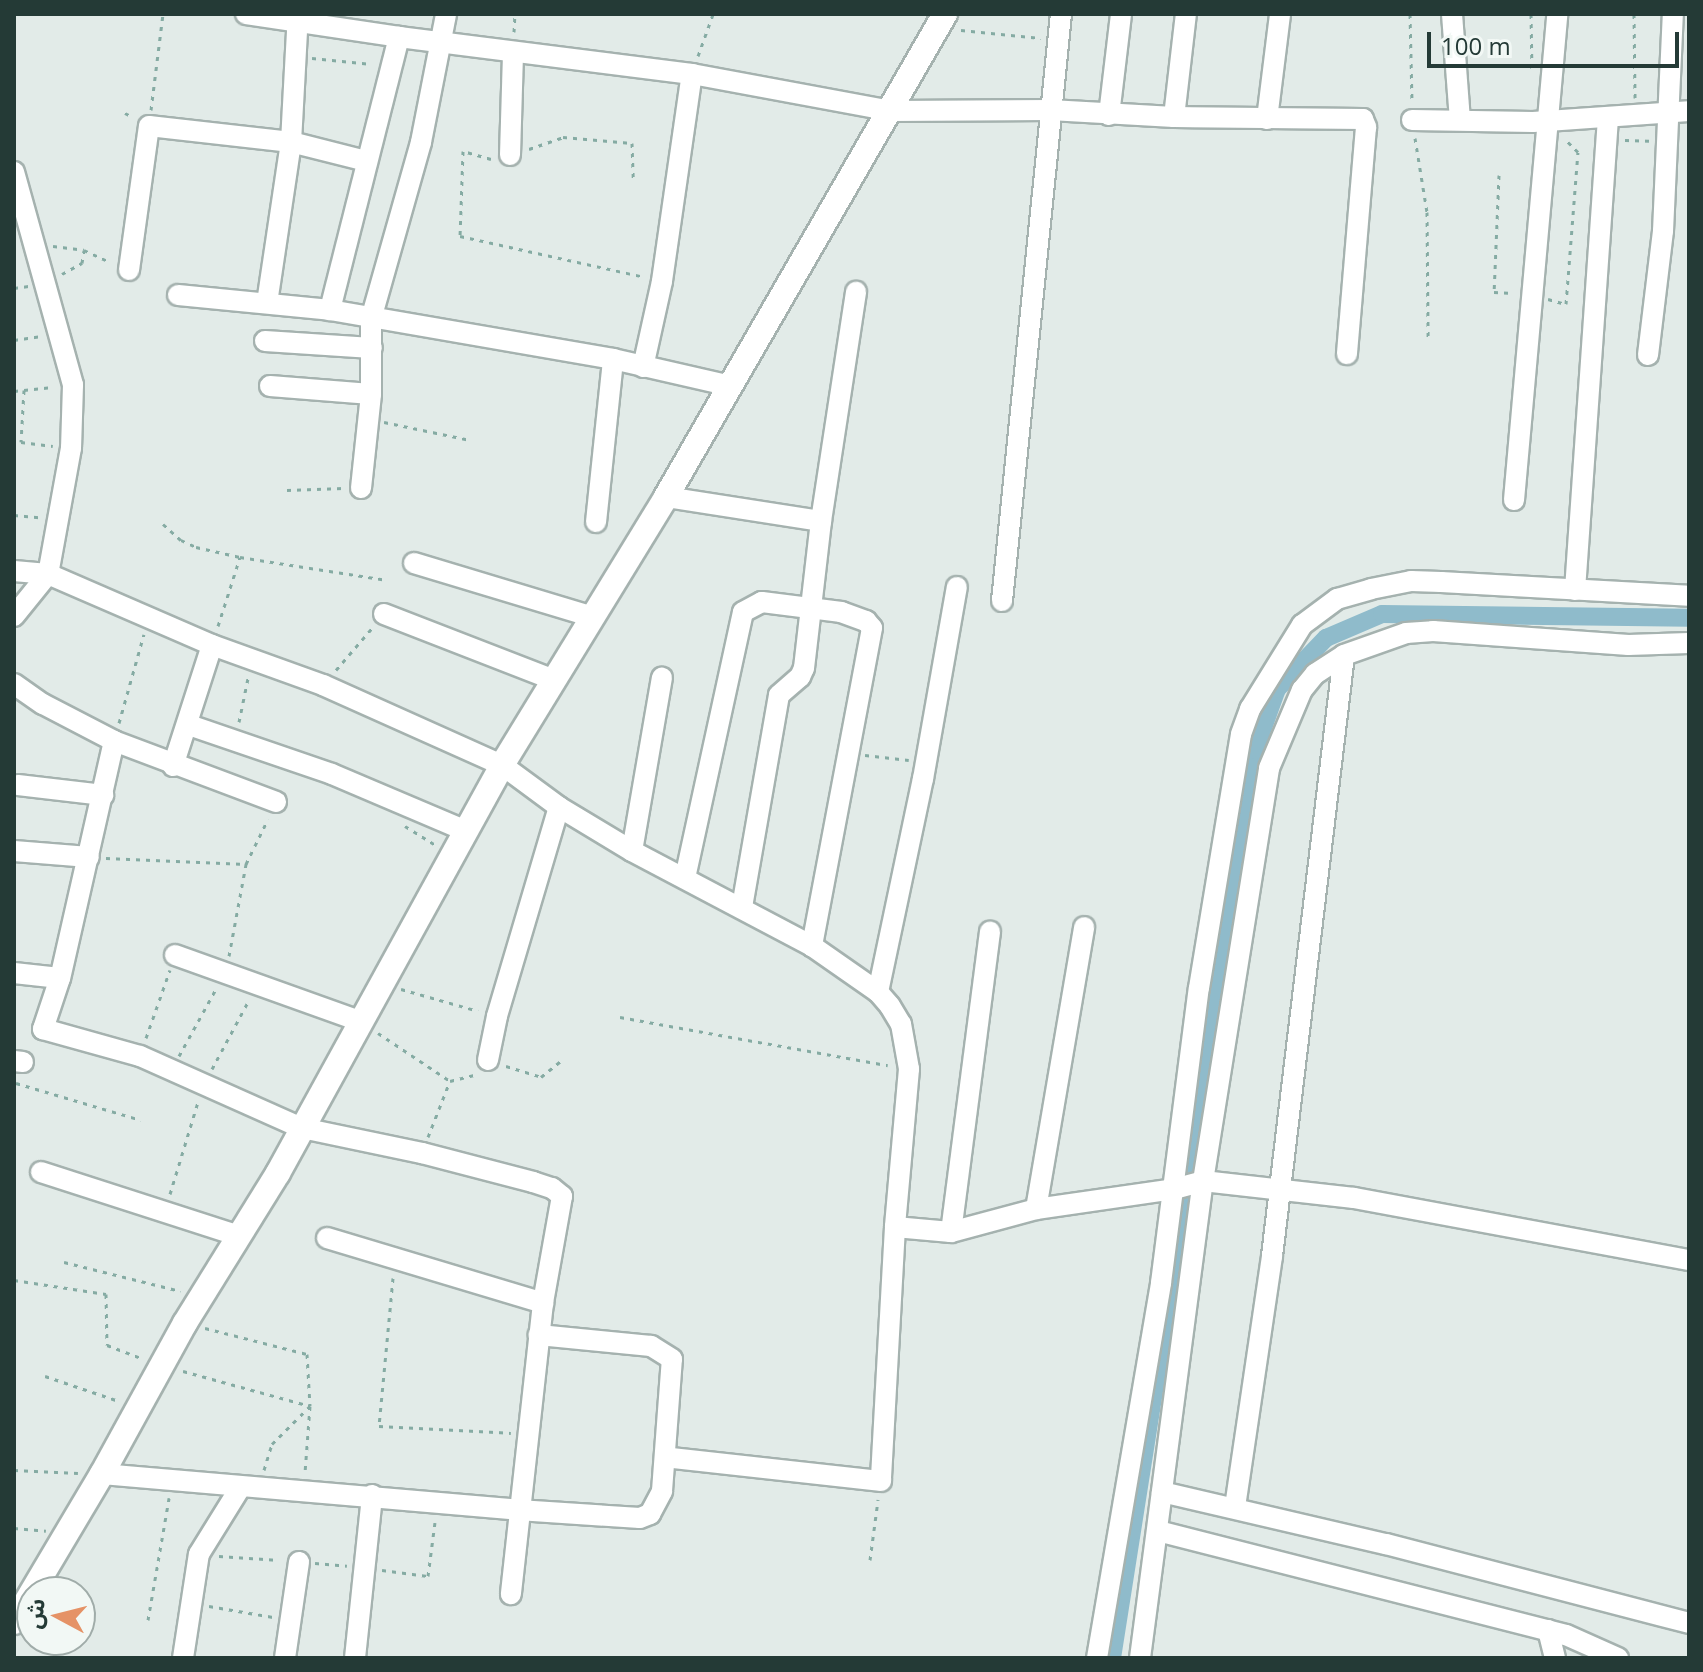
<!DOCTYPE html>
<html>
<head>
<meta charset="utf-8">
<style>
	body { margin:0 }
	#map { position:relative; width:1703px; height:1672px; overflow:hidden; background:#e2ebe8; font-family:"Open Sans","Noto Sans Arabic",sans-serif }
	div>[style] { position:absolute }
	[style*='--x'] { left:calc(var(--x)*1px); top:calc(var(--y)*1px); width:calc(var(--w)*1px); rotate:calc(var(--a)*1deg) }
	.canal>* { height:18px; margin:-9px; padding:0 9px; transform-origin:9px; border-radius:9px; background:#8fbbcb }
	.path>* { height:3px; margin-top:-1.5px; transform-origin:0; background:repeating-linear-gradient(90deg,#85aba3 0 4px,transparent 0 10px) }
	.roads { filter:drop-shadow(2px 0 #a5b2af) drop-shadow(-2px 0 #a5b2af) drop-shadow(0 2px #a5b2af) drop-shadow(0 -2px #a5b2af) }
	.minor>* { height:20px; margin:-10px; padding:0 10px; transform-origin:10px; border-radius:10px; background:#fff }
	.tertiary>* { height:24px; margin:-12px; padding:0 12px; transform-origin:12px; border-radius:12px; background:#fff }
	span { translate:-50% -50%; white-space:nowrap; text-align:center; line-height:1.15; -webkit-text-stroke:8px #f2f8f5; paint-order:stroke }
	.frame { position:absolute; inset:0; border:16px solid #243a36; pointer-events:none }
	.north { position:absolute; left:16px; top:1576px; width:80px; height:80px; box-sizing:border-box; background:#f2f8f5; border:2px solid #a0aca9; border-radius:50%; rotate:277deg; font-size:22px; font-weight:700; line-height:32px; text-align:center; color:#243a36 }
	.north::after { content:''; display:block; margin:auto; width:28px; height:36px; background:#e59266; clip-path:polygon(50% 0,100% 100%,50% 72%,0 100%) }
	.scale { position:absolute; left:1427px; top:32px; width:252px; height:36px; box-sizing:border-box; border:4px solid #243a36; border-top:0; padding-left:10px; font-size:24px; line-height:28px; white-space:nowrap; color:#243a36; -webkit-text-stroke:6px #f2f8f5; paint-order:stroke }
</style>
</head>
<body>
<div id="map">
	<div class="canal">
		<i style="--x:1112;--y:1658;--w:919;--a:-81.05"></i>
		<i style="--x:1255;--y:750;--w:65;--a:-70.2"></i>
		<i style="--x:1277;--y:689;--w:71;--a:-46.1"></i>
		<i style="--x:1326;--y:638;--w:61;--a:-23.2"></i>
		<i style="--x:1382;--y:614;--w:307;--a:0.7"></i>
	</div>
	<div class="path">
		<i style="--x:1410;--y:14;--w:88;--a:88.7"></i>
		<i style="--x:1531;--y:14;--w:56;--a:89"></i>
		<i style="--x:1634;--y:14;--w:84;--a:89.3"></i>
		<i style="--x:961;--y:30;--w:80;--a:5.7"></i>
		<i style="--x:514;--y:32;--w:18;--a:-87"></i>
		<i style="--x:698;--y:56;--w:45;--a:-70.3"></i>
		<i style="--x:312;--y:58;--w:60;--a:5.7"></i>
		<i style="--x:151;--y:110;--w:97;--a:-82.9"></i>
		<i style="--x:125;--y:113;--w:9;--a:27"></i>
		<i style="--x:1415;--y:138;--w:75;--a:80.8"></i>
		<i style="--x:1427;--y:212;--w:126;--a:89.5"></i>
		<i style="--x:1625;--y:140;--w:24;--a:2"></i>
		<i style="--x:529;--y:149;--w:36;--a:-19"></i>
		<i style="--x:563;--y:137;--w:69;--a:5"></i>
		<i style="--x:632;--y:143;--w:35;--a:88"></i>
		<i style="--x:491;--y:159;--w:29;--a:-164"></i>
		<i style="--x:463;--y:151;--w:85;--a:92"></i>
		<i style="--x:460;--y:236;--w:189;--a:12.5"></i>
		<i style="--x:1499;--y:175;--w:117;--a:92.4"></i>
		<i style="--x:1494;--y:292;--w:19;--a:3"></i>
		<i style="--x:53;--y:246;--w:31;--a:7"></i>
		<i style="--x:84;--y:250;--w:29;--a:25"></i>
		<i style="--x:62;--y:274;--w:23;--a:-29"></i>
		<i style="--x:82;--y:263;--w:13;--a:-81"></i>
		<i style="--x:14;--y:288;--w:15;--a:-8"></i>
		<i style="--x:1548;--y:299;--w:19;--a:16"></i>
		<i style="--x:1566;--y:304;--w:152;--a:-85.5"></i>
		<i style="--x:1578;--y:152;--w:18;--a:-135"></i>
		<i style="--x:14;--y:340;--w:28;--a:-8"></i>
		<i style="--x:24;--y:390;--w:52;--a:93.3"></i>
		<i style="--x:21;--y:442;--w:32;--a:7"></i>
		<i style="--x:14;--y:391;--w:39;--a:-6"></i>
		<i style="--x:384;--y:422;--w:88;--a:11.8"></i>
		<i style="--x:287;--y:490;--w:57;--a:-2"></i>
		<i style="--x:14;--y:515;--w:25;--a:5"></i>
		<i style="--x:163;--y:524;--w:24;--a:42"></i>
		<i style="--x:181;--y:540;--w:17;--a:25"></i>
		<i style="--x:196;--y:547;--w:45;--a:12.8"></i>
		<i style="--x:240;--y:557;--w:149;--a:8.9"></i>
		<i style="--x:218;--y:626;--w:72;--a:-72.3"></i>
		<i style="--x:336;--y:670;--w:57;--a:-49.3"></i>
		<i style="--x:239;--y:722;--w:45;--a:-78.4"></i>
		<i style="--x:119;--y:723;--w:92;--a:-74.3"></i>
		<i style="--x:865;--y:755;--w:44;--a:6.5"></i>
		<i style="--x:405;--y:826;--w:36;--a:32"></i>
		<i style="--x:106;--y:858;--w:140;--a:2.5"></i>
		<i style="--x:229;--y:956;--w:94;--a:-79.5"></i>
		<i style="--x:246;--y:864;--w:50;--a:-63.9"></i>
		<i style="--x:401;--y:989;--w:80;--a:15.9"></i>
		<i style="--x:620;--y:1017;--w:272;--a:10.2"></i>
		<i style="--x:378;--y:1033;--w:87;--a:33.7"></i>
		<i style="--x:450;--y:1081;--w:29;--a:-14"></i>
		<i style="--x:146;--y:1038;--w:72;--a:-70.6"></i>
		<i style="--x:179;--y:1056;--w:77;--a:-61.1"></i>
		<i style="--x:506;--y:1066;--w:37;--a:17"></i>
		<i style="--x:541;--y:1077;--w:27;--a:-39"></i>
		<i style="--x:212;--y:1069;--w:76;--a:-61.8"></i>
		<i style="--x:16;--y:1083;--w:130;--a:16.5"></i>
		<i style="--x:428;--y:1137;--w:60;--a:-68.6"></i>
		<i style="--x:170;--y:1194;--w:96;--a:-73.1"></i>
		<i style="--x:64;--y:1262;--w:120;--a:14"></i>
		<i style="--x:393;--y:1278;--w:149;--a:95.4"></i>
		<i style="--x:379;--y:1426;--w:132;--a:3"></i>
		<i style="--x:14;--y:1280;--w:93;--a:8.7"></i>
		<i style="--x:106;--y:1294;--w:51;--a:88.9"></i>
		<i style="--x:107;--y:1345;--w:36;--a:21"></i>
		<i style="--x:205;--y:1328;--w:105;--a:14.3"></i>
		<i style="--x:307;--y:1354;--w:52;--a:86.7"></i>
		<i style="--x:310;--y:1406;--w:66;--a:94.3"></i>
		<i style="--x:183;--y:1371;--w:132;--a:15.4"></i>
		<i style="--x:45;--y:1376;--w:78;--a:18.7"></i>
		<i style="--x:14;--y:1470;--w:64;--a:2.7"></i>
		<i style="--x:264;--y:1470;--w:27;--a:-73"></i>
		<i style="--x:272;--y:1444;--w:54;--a:-45"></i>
		<i style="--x:14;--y:1528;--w:32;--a:5"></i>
		<i style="--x:219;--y:1556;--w:60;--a:3.8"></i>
		<i style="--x:870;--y:1560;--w:61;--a:-82.4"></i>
		<i style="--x:315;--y:1563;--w:32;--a:5"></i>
		<i style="--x:382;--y:1570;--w:46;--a:7.4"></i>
		<i style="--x:428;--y:1576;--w:54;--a:-82.6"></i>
		<i style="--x:209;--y:1606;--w:65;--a:9.8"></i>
		<i style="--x:148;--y:1620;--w:124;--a:-80.2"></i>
	</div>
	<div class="roads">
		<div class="minor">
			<i style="--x:246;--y:14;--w:155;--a:8.5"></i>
			<i style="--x:399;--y:37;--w:282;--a:104.2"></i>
			<i style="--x:1452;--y:14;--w:106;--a:85.7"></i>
			<i style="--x:399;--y:37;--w:295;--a:7.2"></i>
			<i style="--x:692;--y:74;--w:203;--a:10.5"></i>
			<i style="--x:892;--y:111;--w:158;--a:-0.4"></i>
			<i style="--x:1050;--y:110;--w:124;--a:3.2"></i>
			<i style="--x:1174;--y:117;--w:189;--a:0.6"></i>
			<i style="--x:1363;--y:119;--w:9;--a:69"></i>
			<i style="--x:1366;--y:127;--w:228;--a:94.8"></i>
			<i style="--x:1109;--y:115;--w:102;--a:-83.2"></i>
			<i style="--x:1174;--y:117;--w:104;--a:-83.4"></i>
			<i style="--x:1267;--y:119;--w:106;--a:-82.9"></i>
			<i style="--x:1412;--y:120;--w:121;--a:0.9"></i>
			<i style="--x:1533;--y:122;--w:156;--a:-4"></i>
			<i style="--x:510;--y:155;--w:103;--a:-88.3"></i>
			<i style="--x:14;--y:172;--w:221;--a:74.5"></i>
			<i style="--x:73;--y:385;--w:63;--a:91.8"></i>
			<i style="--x:71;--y:448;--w:128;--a:100.3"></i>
			<i style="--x:48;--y:574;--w:54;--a:129"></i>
			<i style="--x:129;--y:270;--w:145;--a:-82.1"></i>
			<i style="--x:149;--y:126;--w:143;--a:6.4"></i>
			<i style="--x:291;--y:142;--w:77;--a:14.2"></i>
			<i style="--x:178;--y:295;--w:153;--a:5.6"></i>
			<i style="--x:330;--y:310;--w:287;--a:9.8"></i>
			<i style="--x:613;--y:359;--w:121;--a:12.9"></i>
			<i style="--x:267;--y:303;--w:163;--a:-81.5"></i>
			<i style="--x:291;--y:142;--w:128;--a:-86.9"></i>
			<i style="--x:265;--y:341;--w:107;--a:3.7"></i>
			<i style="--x:1648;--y:355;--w:125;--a:-83.1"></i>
			<i style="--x:1663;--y:231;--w:217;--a:-87.4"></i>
			<i style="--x:643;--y:367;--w:88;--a:-77.5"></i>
			<i style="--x:662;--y:281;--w:209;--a:-81.8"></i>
			<i style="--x:270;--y:386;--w:101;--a:4.5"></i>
			<i style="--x:361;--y:488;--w:95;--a:-83.9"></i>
			<i style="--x:371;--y:394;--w:75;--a:-90"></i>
			<i style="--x:371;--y:319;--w:184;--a:-74.2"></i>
			<i style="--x:421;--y:142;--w:130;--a:-78.9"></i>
			<i style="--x:666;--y:497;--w:157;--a:8.8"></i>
			<i style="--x:1514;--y:500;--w:488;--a:-84.9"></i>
			<i style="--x:596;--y:522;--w:164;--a:-84"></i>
			<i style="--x:414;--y:563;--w:187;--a:16.8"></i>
			<i style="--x:14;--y:571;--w:34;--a:5"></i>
			<i style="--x:48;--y:574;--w:179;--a:23.4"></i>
			<i style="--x:212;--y:645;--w:118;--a:19.8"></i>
			<i style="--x:323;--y:685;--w:196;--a:24.1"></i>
			<i style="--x:502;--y:765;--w:71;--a:36.4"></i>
			<i style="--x:559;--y:807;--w:85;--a:31.1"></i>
			<i style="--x:632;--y:851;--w:204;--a:27.8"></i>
			<i style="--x:812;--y:946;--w:80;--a:34.9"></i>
			<i style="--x:878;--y:992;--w:18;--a:49"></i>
			<i style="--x:890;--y:1006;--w:21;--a:59"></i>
			<i style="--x:901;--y:1024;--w:46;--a:79.9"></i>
			<i style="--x:909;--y:1069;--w:159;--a:95.1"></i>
			<i style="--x:895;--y:1227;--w:254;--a:93.2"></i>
			<i style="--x:881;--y:1481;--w:217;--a:-173.7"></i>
			<i style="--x:1575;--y:590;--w:473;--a:-86"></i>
			<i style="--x:1002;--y:601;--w:590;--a:-84.26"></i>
			<i style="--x:384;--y:614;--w:180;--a:21.2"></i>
			<i style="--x:14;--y:684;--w:35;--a:35"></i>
			<i style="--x:43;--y:704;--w:80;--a:27.5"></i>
			<i style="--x:114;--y:741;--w:173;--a:20.6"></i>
			<i style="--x:189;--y:725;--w:151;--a:18.9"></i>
			<i style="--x:332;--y:774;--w:146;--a:23"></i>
			<i style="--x:114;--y:741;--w:243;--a:102.8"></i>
			<i style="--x:60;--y:978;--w:54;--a:108.4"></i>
			<i style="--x:43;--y:1029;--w:101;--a:15.6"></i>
			<i style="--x:140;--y:1056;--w:177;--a:24"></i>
			<i style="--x:302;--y:1128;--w:123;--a:11.8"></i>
			<i style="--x:422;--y:1153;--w:115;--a:14.6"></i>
			<i style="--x:533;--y:1182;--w:20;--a:18"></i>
			<i style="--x:552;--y:1188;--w:13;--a:39"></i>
			<i style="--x:562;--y:1196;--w:109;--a:100.1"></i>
			<i style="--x:543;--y:1303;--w:293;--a:96.3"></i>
			<i style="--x:173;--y:766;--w:127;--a:-72.1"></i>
			<i style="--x:18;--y:785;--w:86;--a:6.7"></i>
			<i style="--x:14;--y:851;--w:75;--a:4.6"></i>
			<i style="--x:632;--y:851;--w:176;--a:-80.2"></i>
			<i style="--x:685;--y:878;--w:272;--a:-77.7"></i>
			<i style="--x:743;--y:612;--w:21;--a:-28"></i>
			<i style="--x:762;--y:602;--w:80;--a:7.2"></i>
			<i style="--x:841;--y:612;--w:27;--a:20"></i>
			<i style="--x:866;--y:621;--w:9;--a:49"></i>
			<i style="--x:872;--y:628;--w:324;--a:100.7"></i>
			<i style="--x:742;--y:907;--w:215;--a:-80.1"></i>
			<i style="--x:779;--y:695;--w:28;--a:-41"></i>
			<i style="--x:800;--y:677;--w:10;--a:-66"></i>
			<i style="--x:804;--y:668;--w:148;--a:-83.4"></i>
			<i style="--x:821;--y:521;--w:232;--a:-81.3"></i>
			<i style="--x:175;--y:955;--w:199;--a:19.7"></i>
			<i style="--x:14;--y:973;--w:46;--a:6.2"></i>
			<i style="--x:878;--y:992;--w:218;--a:-78.1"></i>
			<i style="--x:923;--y:779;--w:195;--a:-80"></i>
			<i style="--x:488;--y:1060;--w:45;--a:-78.4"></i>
			<i style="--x:497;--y:1016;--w:218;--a:-73.5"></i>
			<i style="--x:14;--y:1061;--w:9;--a:6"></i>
			<i style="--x:41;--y:1172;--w:205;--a:17.9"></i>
			<i style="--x:1036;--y:1209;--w:286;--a:-80.3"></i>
			<i style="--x:895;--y:1227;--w:56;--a:5.1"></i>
			<i style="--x:951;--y:1232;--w:88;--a:-15.1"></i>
			<i style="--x:1036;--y:1209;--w:139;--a:-8.2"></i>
			<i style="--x:1174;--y:1189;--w:30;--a:-15"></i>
			<i style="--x:1203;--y:1181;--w:152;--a:6.4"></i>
			<i style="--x:1354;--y:1198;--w:341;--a:10.5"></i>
			<i style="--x:951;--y:1232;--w:303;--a:-82.6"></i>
			<i style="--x:327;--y:1238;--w:226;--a:16.7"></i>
			<i style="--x:102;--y:1474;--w:418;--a:4.9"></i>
			<i style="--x:518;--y:1510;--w:122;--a:3.8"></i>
			<i style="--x:640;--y:1518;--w:11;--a:-22"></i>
			<i style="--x:650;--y:1514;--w:26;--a:-62"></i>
			<i style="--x:662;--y:1491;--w:132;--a:-85.7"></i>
			<i style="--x:672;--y:1359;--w:25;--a:-148"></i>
			<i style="--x:651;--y:1346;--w:113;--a:-174.4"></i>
			<i style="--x:1162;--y:1492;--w:230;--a:13.1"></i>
			<i style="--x:1386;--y:1544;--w:313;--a:14.6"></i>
			<i style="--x:1235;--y:1507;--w:254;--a:-81.6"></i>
			<i style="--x:1272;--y:1256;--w:605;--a:-83.17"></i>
			<i style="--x:1158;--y:1531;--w:421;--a:14.3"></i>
			<i style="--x:1566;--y:1635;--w:57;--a:23.9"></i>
			<i style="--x:1548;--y:1630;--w:29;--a:76"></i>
			<i style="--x:183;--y:1658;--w:105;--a:-81.3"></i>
			<i style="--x:199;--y:1554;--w:78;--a:-58.2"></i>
			<i style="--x:285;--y:1658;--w:97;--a:-81.7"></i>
			<i style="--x:355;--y:1658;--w:164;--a:-84"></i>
			<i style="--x:1097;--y:1658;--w:380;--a:-80.3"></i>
			<i style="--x:1161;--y:1283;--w:297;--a:-82.7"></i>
			<i style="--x:1199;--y:988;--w:257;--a:-80.6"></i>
			<i style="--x:1241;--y:734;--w:27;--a:-70"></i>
			<i style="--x:1250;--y:709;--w:99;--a:-58.2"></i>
			<i style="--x:1302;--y:625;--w:44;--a:-36.6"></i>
			<i style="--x:1337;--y:599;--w:35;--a:-16"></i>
			<i style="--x:1371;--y:589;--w:41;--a:-11.3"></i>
			<i style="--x:1411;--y:581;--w:30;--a:2"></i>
			<i style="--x:1441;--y:582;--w:248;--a:3.2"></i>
			<i style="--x:1140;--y:1658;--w:481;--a:-82.5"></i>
			<i style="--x:1203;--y:1181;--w:418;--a:-80.9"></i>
			<i style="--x:1269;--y:768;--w:85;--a:-67.1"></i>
			<i style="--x:1302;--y:690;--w:21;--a:-51"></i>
			<i style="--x:1315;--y:674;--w:35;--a:-33"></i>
			<i style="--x:1344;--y:655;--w:66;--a:-19.5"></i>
			<i style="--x:1406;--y:633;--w:27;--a:-4"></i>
			<i style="--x:1433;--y:631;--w:196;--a:4.1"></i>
			<i style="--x:1628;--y:645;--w:61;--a:-1.9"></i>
		</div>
		<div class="tertiary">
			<i style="--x:14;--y:1622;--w:172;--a:-59.3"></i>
			<i style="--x:102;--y:1474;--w:172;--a:-61.2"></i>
			<i style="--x:185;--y:1323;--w:176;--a:-58.2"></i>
			<i style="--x:278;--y:1173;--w:465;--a:-61.2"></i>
			<i style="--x:502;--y:765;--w:314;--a:-58.5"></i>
			<i style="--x:666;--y:497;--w:558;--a:-59.99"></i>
		</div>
	</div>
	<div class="frame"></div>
	<div class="north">ش</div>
	<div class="scale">100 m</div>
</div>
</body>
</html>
